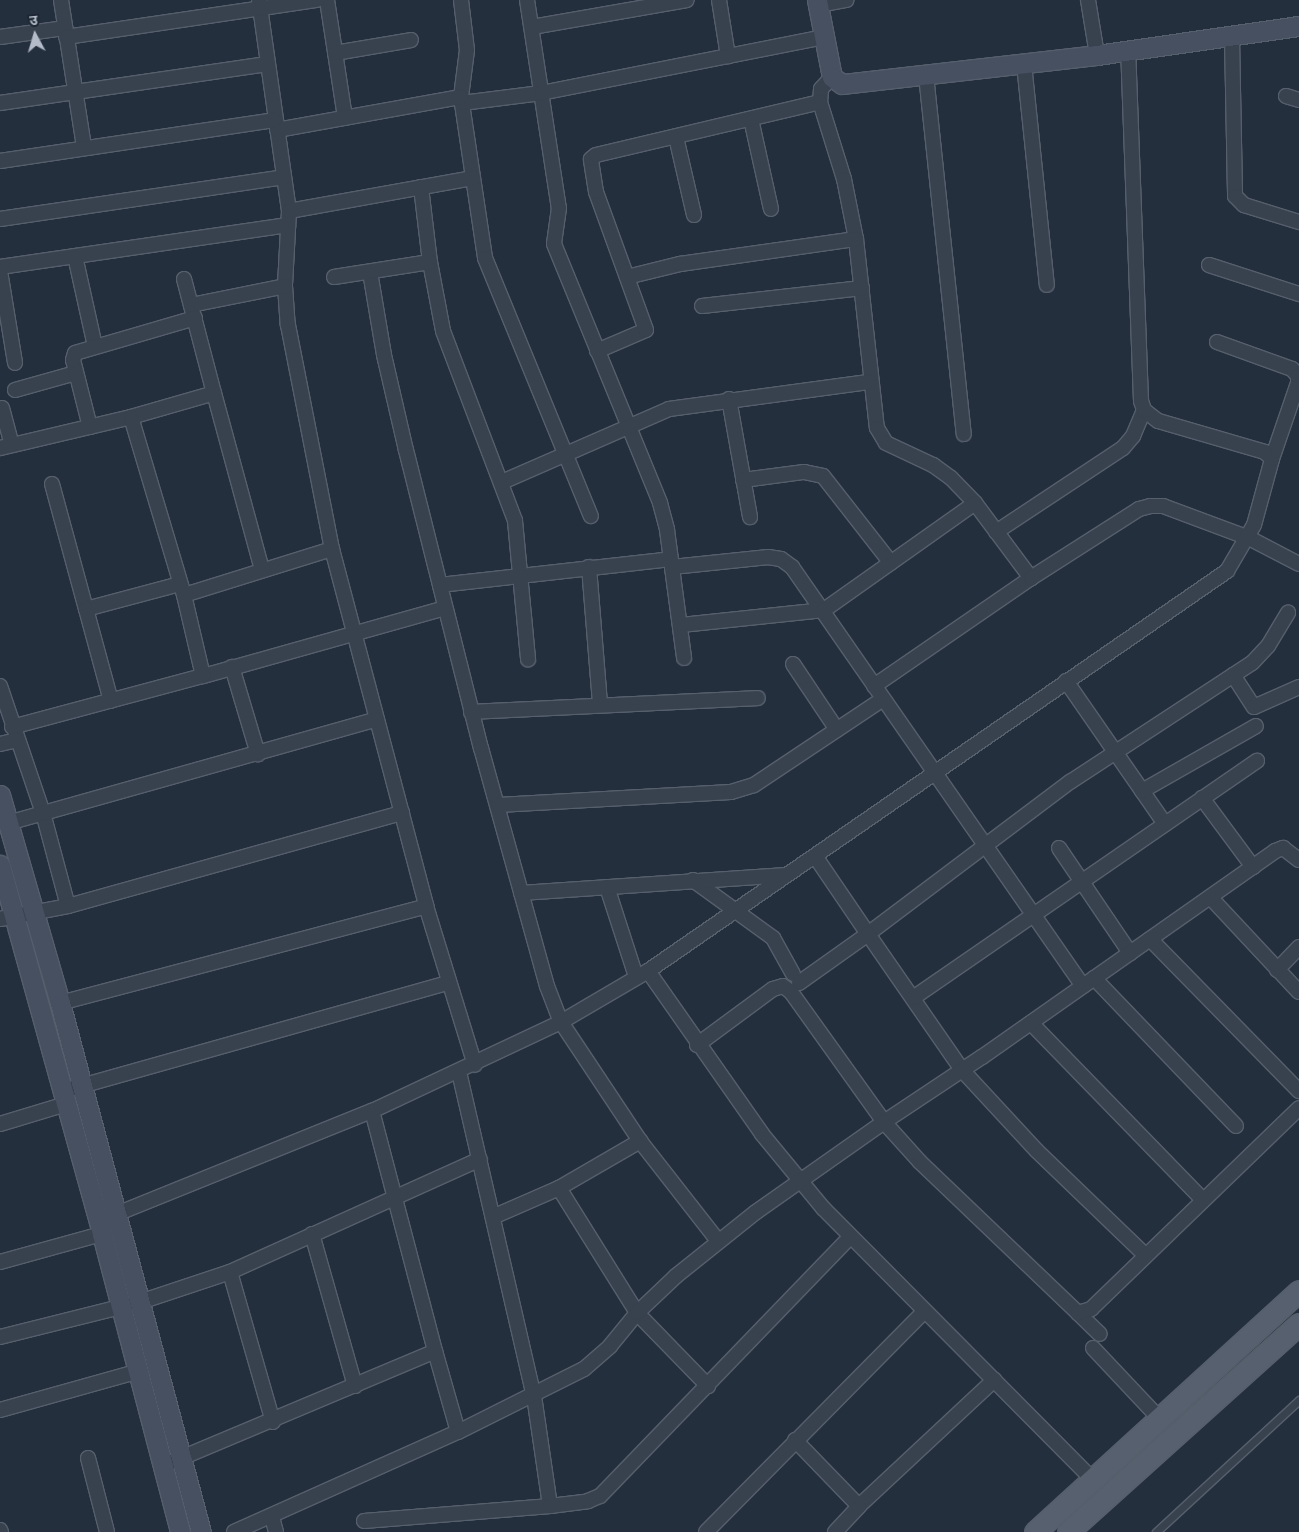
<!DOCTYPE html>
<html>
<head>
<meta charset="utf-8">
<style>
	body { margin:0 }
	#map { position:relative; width:1299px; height:1532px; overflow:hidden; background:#242f3e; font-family:Cabin,"Noto Sans Devanagari",sans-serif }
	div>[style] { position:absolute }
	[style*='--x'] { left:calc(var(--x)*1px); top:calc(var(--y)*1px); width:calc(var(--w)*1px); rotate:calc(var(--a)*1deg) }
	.roads { filter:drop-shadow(1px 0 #565f6c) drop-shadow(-1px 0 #565f6c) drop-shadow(0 1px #565f6c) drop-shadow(0 -1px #565f6c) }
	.lane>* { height:7px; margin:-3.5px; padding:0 3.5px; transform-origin:3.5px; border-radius:3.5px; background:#38414e }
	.street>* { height:14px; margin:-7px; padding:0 7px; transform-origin:7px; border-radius:7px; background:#38414e }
	.secondary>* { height:19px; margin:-9.5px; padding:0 9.5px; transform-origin:9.5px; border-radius:9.5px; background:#465061 }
	.primary>* { height:21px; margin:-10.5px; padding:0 10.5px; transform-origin:10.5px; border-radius:10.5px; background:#56606e }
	span { translate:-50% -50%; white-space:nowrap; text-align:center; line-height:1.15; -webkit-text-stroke:4px #1d2633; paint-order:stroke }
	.north { position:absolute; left:10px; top:10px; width:50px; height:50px; -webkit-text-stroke:4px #1d2633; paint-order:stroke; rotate:354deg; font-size:14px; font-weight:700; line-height:20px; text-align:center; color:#b4bcc9 }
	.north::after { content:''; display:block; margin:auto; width:18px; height:22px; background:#b4bcc9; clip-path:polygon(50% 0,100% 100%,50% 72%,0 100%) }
</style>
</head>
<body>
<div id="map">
	<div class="roads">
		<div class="lane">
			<i style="--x:1156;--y:1532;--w:195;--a:-42.7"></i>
		</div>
		<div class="street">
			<i style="--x:61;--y:0;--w:149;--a:81.1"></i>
			<i style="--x:259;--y:0;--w:213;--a:81.9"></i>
			<i style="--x:289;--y:211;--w:75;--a:93.1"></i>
			<i style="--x:285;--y:286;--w:39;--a:86"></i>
			<i style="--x:288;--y:325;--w:228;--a:78.9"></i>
			<i style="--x:332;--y:549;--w:369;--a:75.2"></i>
			<i style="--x:426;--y:906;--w:166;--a:72.9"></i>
			<i style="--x:327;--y:0;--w:119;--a:81.3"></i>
			<i style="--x:461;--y:0;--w:50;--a:83.2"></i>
			<i style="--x:467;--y:50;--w:47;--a:97.3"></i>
			<i style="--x:461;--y:97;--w:163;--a:81.5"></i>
			<i style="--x:485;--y:258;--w:279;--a:67.7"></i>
			<i style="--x:527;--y:0;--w:210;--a:81.3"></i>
			<i style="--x:559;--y:208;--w:36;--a:98"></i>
			<i style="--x:554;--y:244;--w:280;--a:67.7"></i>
			<i style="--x:660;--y:503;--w:28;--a:75"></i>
			<i style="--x:667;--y:530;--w:129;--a:82.4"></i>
			<i style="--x:719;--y:0;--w:57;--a:80.9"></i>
			<i style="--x:1088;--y:0;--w:56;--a:80.7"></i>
			<i style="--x:818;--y:5;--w:29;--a:-10"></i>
			<i style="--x:532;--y:27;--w:157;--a:-9.9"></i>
			<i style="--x:0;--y:37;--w:66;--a:-7.9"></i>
			<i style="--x:66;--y:37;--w:254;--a:-8.4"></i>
			<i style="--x:1232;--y:37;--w:159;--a:88.9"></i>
			<i style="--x:1235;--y:196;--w:13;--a:45"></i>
			<i style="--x:1244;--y:205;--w:58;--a:17.2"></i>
			<i style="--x:335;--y:53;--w:77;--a:-9.7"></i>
			<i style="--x:1024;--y:64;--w:222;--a:84.1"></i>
			<i style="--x:926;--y:75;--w:361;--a:84"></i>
			<i style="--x:832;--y:77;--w:16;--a:133"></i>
			<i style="--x:821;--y:89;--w:13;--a:94"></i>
			<i style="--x:820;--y:102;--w:81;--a:72.7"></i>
			<i style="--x:844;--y:179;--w:61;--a:78.7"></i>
			<i style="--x:856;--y:239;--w:190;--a:83.7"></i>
			<i style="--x:877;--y:428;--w:17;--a:59"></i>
			<i style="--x:886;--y:443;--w:52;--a:25.1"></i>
			<i style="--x:933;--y:465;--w:22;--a:36"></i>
			<i style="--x:951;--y:478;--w:35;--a:46"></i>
			<i style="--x:975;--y:503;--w:94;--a:53.3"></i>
			<i style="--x:1286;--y:96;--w:14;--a:17"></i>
			<i style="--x:0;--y:103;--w:270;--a:-8.3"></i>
			<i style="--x:462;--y:103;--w:80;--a:-7.2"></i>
			<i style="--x:541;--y:93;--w:288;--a:-11.2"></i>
			<i style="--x:751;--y:119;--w:92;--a:77.5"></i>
			<i style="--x:277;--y:130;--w:187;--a:-10.2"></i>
			<i style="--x:676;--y:137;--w:80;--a:77"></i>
			<i style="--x:0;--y:161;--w:277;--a:-8.5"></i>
			<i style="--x:421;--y:187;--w:76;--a:83.2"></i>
			<i style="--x:430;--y:262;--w:70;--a:79.3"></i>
			<i style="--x:443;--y:331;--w:203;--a:69.2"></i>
			<i style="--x:515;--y:521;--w:139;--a:84.6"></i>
			<i style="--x:289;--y:211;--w:186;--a:-10.2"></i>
			<i style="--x:0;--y:219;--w:287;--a:-8.4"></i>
			<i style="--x:75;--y:256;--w:92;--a:77.5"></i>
			<i style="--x:1209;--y:265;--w:95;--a:17.9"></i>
			<i style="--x:0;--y:267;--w:291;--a:-8.3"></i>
			<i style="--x:0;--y:271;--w:93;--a:80.7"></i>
			<i style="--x:370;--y:272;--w:84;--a:80.4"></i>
			<i style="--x:384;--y:355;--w:98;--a:77"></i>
			<i style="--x:406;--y:450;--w:307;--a:75.9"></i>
			<i style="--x:481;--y:748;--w:247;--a:74.5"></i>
			<i style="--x:547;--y:986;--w:39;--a:69"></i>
			<i style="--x:561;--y:1022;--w:143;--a:56.4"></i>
			<i style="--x:640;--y:1141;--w:127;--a:52"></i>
			<i style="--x:334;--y:277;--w:97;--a:-8.9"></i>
			<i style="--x:627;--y:277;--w:55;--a:-13.8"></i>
			<i style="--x:680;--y:264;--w:178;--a:-8.1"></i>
			<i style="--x:184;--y:279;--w:118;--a:75.3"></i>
			<i style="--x:191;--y:305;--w:96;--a:-11.4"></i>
			<i style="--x:702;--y:306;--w:161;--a:-6.4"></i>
			<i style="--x:1217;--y:342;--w:80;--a:19.8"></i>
			<i style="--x:1292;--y:369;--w:9;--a:49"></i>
			<i style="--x:1298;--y:376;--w:7;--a:90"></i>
			<i style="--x:1298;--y:383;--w:80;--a:108.9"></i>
			<i style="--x:597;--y:351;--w:53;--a:-23.2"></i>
			<i style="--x:646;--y:330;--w:147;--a:-109.9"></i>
			<i style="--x:596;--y:192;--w:33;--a:-99"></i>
			<i style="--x:591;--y:159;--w:6;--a:-39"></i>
			<i style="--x:596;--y:155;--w:230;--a:-13.3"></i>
			<i style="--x:15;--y:390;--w:63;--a:-15.6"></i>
			<i style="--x:729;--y:399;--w:120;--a:79.9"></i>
			<i style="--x:2;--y:408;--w:38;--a:75"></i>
			<i style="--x:131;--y:417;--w:86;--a:-16.1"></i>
			<i style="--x:214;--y:393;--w:183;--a:74.8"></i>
			<i style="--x:90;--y:427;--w:69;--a:-104.2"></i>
			<i style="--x:73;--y:360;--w:7;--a:-74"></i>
			<i style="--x:75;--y:353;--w:125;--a:-16.3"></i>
			<i style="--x:0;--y:448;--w:135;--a:-13.3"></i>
			<i style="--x:131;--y:417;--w:186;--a:73.4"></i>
			<i style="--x:184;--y:595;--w:83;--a:76.8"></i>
			<i style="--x:203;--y:676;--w:251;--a:-15.7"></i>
			<i style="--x:743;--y:480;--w:62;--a:-7.5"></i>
			<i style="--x:804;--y:472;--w:19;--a:12"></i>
			<i style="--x:823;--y:476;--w:110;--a:52"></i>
			<i style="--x:502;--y:482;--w:182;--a:-23.6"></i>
			<i style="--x:669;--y:409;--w:203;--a:-7.7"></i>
			<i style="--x:52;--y:484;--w:130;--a:74.8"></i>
			<i style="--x:86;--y:609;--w:97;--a:-14.9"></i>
			<i style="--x:996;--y:532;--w:152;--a:-33.5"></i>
			<i style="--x:1123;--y:448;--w:16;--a:-50"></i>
			<i style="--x:1133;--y:436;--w:28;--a:-67"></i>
			<i style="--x:589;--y:567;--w:138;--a:85.4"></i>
			<i style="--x:672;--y:567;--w:97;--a:-5.9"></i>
			<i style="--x:768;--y:557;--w:13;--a:9"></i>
			<i style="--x:781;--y:559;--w:14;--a:36"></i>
			<i style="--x:792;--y:567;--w:510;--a:55.22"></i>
			<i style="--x:440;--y:585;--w:232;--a:-6.4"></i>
			<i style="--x:184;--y:595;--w:155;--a:-17.3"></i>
			<i style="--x:86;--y:609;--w:95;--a:74.8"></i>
			<i style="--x:681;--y:625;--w:144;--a:-6"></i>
			<i style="--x:824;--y:610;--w:185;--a:-35.3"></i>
			<i style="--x:793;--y:664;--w:79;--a:56.3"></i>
			<i style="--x:232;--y:667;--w:91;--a:73.4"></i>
			<i style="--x:1233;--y:675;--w:38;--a:57"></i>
			<i style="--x:1254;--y:707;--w:49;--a:-24"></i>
			<i style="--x:1066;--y:681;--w:174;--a:55.3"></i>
			<i style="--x:0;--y:686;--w:134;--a:71.3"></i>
			<i style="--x:43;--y:813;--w:96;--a:75"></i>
			<i style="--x:874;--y:686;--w:191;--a:-34.5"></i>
			<i style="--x:1031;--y:578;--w:128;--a:-32.6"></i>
			<i style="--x:1139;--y:509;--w:11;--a:-15"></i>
			<i style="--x:1150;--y:506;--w:13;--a:0"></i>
			<i style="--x:1163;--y:506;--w:92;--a:20.4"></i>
			<i style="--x:1249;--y:538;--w:56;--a:27.5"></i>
			<i style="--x:471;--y:712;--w:287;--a:-2.8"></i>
			<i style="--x:12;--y:727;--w:198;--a:-15"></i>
			<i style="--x:0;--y:744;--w:17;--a:-13"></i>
			<i style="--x:1142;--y:791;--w:131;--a:-29.7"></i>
			<i style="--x:1202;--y:798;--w:86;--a:53.5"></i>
			<i style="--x:498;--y:805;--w:233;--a:-3.2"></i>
			<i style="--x:731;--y:792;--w:24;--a:-17"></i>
			<i style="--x:754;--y:785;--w:155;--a:-33.7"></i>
			<i style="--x:8;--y:823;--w:383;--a:-15.7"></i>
			<i style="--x:1059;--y:848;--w:127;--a:55.9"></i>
			<i style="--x:815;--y:856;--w:94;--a:55.8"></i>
			<i style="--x:868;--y:934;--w:253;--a:-37"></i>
			<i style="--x:1070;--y:782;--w:217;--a:-33.2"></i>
			<i style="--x:1252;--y:663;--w:23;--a:-47"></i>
			<i style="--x:1268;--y:646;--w:39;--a:-59"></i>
			<i style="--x:693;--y:880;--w:99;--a:35.9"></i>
			<i style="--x:773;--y:938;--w:41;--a:60.9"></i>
			<i style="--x:607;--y:887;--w:95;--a:72.1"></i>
			<i style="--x:521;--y:893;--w:266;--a:-3.9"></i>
			<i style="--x:1210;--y:897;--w:130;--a:46.9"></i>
			<i style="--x:0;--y:919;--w:69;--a:-10.8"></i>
			<i style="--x:68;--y:906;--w:347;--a:-15.6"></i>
			<i style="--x:1150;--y:939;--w:213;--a:45.6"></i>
			<i style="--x:1277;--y:970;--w:32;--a:-46"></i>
			<i style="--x:648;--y:971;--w:199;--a:55"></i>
			<i style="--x:762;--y:1134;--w:96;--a:50.5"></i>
			<i style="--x:823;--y:1208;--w:383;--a:45.2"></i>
			<i style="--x:1094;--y:978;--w:205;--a:46.2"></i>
			<i style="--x:799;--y:983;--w:85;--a:-35.4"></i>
			<i style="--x:868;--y:934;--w:165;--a:55.3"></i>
			<i style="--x:962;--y:1070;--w:110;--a:47.2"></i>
			<i style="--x:1037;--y:1151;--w:150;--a:43.9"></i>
			<i style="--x:913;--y:998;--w:418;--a:-34.6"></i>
			<i style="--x:60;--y:1003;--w:379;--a:-14.8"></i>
			<i style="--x:1031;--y:1023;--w:247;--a:45.8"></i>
			<i style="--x:697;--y:1045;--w:94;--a:-36.4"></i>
			<i style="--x:773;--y:989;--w:10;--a:-17"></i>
			<i style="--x:783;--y:986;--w:10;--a:37"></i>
			<i style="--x:791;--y:992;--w:160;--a:54.4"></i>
			<i style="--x:884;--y:1122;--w:118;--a:-33.6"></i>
			<i style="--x:982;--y:1057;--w:358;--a:-35.1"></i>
			<i style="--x:1275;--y:851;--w:9;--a:-21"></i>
			<i style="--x:1283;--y:848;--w:20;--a:37"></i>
			<i style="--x:459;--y:1072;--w:333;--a:77"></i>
			<i style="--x:534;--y:1396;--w:111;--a:81.7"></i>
			<i style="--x:63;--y:1091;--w:400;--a:-15.7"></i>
			<i style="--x:0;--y:1124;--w:69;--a:-16.9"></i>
			<i style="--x:559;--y:1188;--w:147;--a:58"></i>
			<i style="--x:637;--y:1313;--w:102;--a:45.8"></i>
			<i style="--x:495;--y:1216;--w:70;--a:-23.6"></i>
			<i style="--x:559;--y:1188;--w:94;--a:-30.1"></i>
			<i style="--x:109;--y:1217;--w:284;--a:-22"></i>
			<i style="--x:372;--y:1111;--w:209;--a:-25.2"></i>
			<i style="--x:561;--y:1022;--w:101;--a:-30.4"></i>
			<i style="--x:648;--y:971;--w:704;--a:-34.64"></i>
			<i style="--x:1227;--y:571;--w:53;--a:-59.6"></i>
			<i style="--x:1254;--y:525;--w:68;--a:-74.7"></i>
			<i style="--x:1272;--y:459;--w:10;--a:-135"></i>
			<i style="--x:1265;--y:452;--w:111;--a:-163.8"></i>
			<i style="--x:1158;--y:421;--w:18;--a:-142"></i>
			<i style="--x:1144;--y:410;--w:9;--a:-108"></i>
			<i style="--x:1141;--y:401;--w:350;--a:-92.1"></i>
			<i style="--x:312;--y:1234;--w:158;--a:74.2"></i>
			<i style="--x:0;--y:1262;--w:106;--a:-15.4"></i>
			<i style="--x:230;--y:1272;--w:156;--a:74"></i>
			<i style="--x:1078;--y:1313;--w:30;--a:44"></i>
			<i style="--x:0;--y:1337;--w:144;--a:-14"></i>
			<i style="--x:140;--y:1302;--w:95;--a:-18.4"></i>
			<i style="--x:230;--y:1272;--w:274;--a:-24.3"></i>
			<i style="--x:1093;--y:1348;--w:96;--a:46.7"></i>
			<i style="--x:435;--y:1351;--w:84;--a:74.1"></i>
			<i style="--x:0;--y:1410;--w:141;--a:-15.6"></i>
			<i style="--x:795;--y:1440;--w:92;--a:45.9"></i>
			<i style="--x:859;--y:1506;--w:185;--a:-43"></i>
			<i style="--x:88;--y:1458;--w:76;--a:75.6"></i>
			<i style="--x:162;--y:1466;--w:296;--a:-22.8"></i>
			<i style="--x:435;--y:1351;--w:248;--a:-104.7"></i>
			<i style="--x:272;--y:1517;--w:16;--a:75"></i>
			<i style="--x:364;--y:1521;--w:187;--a:-4.6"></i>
			<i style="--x:550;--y:1506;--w:38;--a:-7"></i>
			<i style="--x:588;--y:1501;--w:13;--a:-23"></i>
			<i style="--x:600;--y:1496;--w:360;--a:-46"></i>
			<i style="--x:0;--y:1530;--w:2;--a:63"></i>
			<i style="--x:234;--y:1532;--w:245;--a:-24.1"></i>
			<i style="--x:458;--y:1432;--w:141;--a:-26.6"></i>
			<i style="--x:584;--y:1369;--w:35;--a:-41"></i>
			<i style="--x:610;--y:1346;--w:43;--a:-50.7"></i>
			<i style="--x:637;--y:1313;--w:54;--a:-43.5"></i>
			<i style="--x:676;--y:1276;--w:102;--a:-38.7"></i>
			<i style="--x:756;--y:1212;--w:156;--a:-35.1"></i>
			<i style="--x:884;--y:1122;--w:54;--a:48"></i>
			<i style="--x:920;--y:1162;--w:219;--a:43.7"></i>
			<i style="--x:1078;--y:1313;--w:14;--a:-17"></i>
			<i style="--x:1091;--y:1309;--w:289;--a:-44"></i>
			<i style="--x:706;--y:1532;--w:310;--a:-45.3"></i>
			<i style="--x:835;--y:1532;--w:35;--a:-47"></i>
		</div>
		<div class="secondary">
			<i style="--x:817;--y:0;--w:78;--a:79"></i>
			<i style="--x:832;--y:77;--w:12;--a:35"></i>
			<i style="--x:842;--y:84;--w:257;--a:-6.5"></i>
			<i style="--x:1097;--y:55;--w:204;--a:-8.2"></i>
			<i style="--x:0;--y:795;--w:216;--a:73.9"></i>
			<i style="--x:60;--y:1003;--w:547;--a:75.08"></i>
			<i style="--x:0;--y:865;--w:383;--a:74.5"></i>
			<i style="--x:102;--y:1234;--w:308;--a:75.3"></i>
		</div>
		<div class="primary">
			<i style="--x:1035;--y:1532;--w:357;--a:-42.4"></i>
			<i style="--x:1068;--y:1532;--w:311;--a:-42"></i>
		</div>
	</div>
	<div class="north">उ</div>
</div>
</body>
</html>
